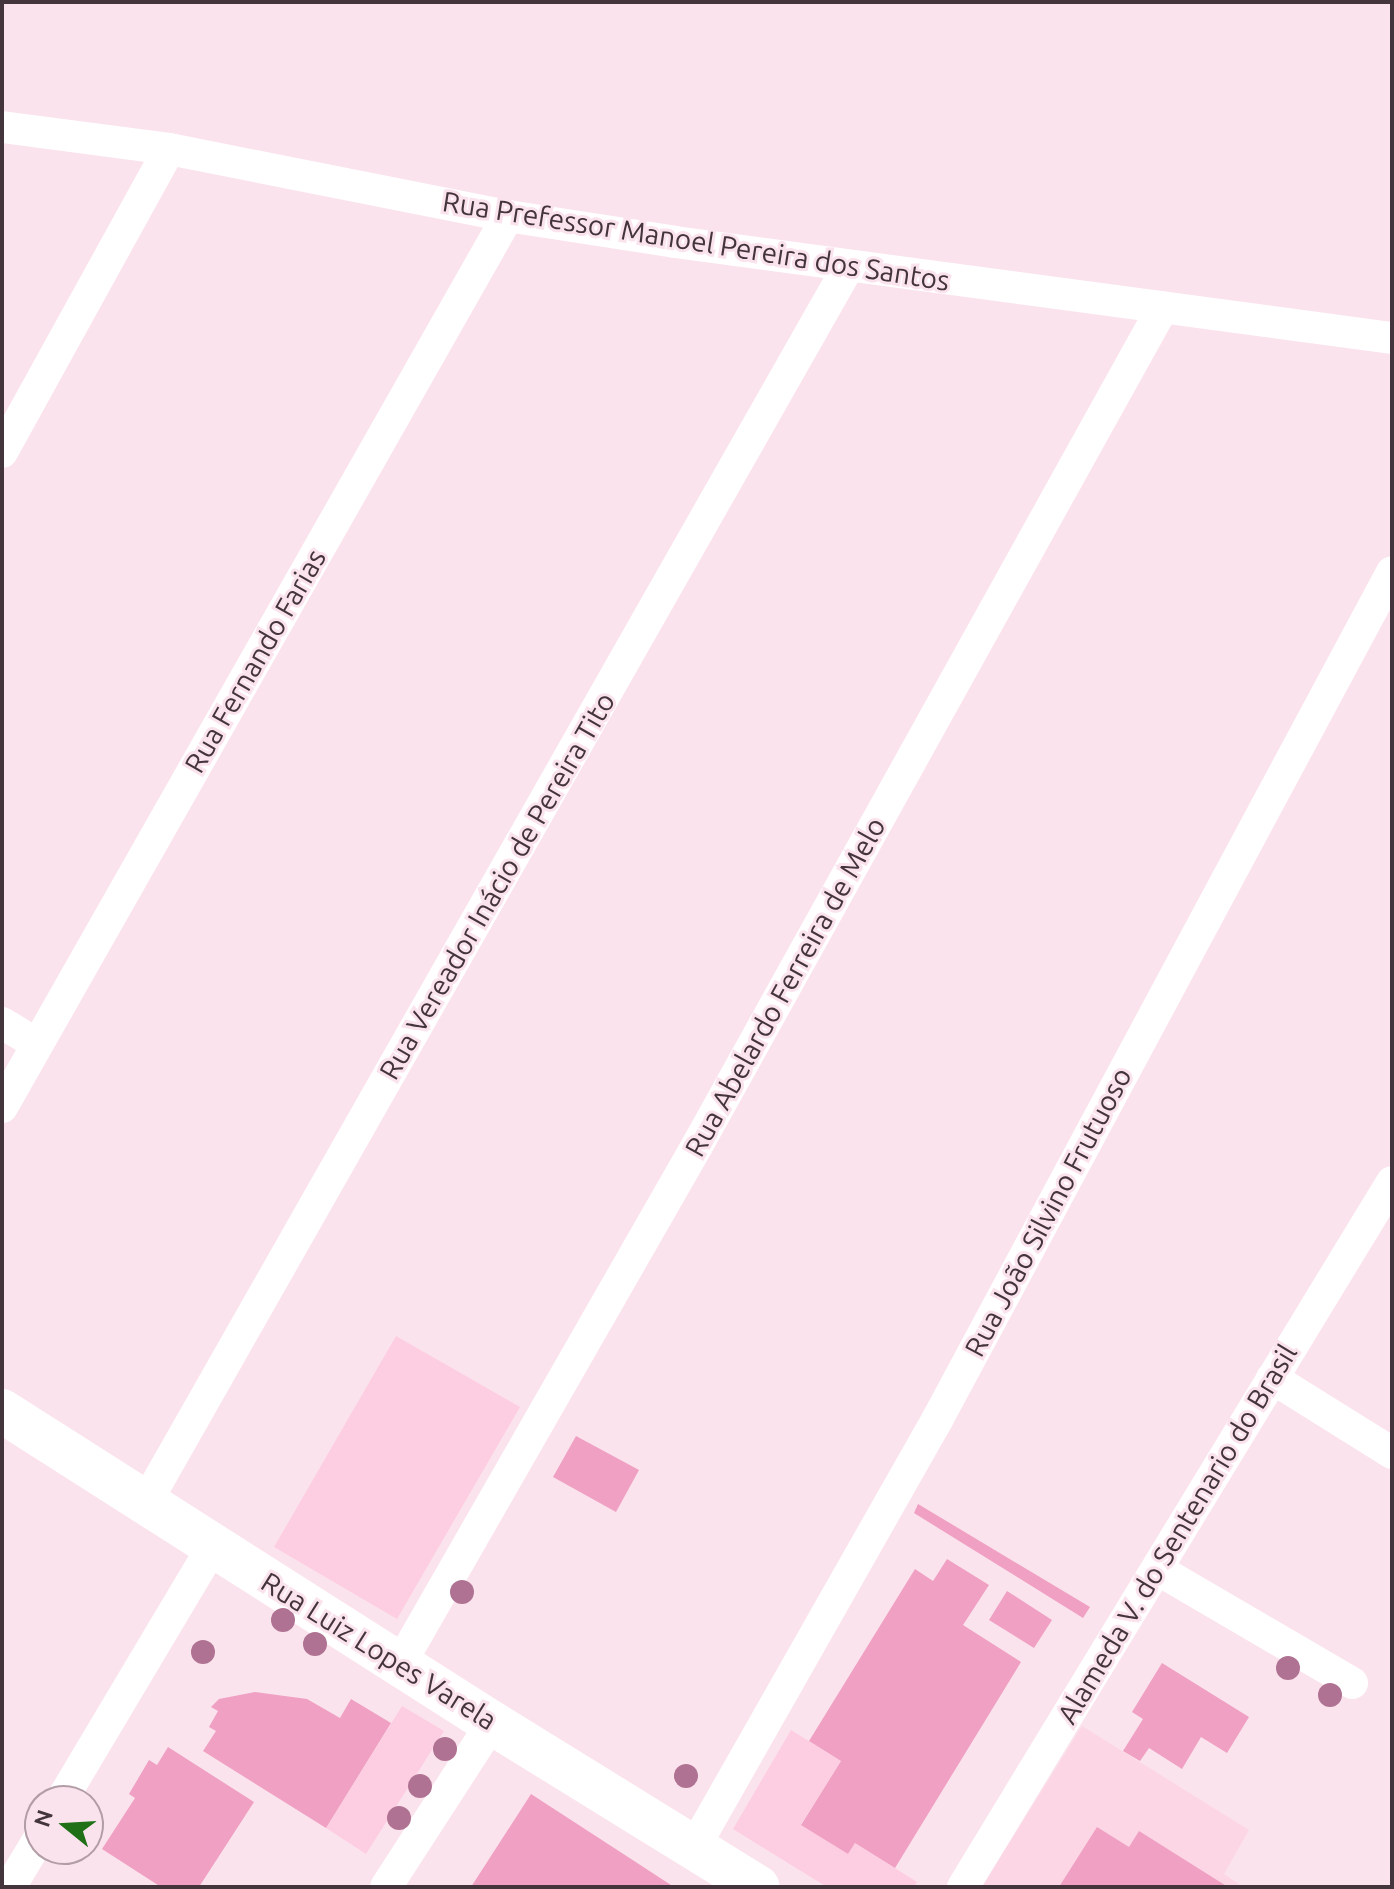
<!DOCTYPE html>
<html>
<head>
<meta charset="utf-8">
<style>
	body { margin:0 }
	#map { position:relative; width:1394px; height:1889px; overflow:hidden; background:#fbe3ed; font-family:Ubuntu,sans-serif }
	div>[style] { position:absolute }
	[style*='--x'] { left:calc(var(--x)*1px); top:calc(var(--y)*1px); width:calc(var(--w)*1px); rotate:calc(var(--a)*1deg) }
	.built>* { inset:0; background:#fcd6e5 }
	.green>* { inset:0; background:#fdcee1 }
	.building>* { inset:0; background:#efa0c3 }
	.street>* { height:32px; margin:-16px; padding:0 16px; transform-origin:16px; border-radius:16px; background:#fff }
	.secondary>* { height:44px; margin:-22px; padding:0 22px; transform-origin:22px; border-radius:22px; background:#fff }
	.trees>* { width:24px; height:24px; margin:-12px; border-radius:50%; background:#af7292 }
	span { translate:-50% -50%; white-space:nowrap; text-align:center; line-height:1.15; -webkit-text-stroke:6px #fbe3ed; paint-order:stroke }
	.street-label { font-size:28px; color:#44343b }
	.frame { position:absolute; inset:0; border:4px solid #44343b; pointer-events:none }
	.north { position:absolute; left:24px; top:1785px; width:80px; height:80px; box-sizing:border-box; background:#fbe3ed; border:2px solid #b29da6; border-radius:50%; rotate:288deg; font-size:22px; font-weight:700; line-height:32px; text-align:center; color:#44343b }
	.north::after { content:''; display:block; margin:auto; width:28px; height:36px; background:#207017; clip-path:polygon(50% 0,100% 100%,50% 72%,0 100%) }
</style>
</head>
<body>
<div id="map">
	<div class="built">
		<i style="clip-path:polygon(1082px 1726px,1249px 1830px,1224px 1874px,1243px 1887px,982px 1887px)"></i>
	</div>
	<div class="green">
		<i style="clip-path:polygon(396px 1336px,520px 1407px,397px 1619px,274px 1547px)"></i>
		<i style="clip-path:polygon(402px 1706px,444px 1731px,366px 1854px,326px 1828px)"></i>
		<i style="clip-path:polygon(791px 1730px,841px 1761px,801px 1824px,848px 1854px,855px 1843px,917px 1882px,914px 1887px,827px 1887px,733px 1829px)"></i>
	</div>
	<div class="building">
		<i style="clip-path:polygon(576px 1436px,639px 1470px,616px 1512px,553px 1477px)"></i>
		<i style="clip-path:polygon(918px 1504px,1090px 1607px,1083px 1618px,914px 1513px)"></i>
		<i style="clip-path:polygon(947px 1559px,989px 1585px,963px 1625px,1021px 1662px,895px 1868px,855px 1843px,848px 1854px,801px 1825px,841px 1761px,809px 1741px,915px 1569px,933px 1581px)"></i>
		<i style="clip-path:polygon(1007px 1591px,1052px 1620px,1034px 1648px,989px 1620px)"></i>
		<i style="clip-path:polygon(1162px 1663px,1249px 1717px,1227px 1753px,1201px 1737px,1182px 1769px,1149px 1748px,1140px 1761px,1123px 1751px,1143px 1719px,1132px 1712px)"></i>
		<i style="clip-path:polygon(255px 1692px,307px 1699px,340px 1718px,351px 1699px,391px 1723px,326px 1828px,203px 1751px,216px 1731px,209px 1727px,218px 1711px,211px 1707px,219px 1699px)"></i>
		<i style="clip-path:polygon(168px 1747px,254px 1802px,199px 1887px,161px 1887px,102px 1849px,135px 1798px,129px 1794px,149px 1760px,157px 1765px)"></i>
		<i style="clip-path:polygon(531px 1794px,628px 1857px,674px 1887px,471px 1887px)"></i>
		<i style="clip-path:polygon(1097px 1827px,1129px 1847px,1139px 1831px,1228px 1887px,1059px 1887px)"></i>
	</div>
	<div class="street">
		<i style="--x:2;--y:127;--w:168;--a:7.5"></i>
		<i style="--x:169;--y:149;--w:346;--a:11.2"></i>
		<i style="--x:508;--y:216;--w:169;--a:8.8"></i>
		<i style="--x:675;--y:242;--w:723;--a:7.63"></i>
		<i style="--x:2;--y:452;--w:346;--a:-61.1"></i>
		<i style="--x:2;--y:1023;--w:41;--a:31"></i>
		<i style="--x:2;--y:1107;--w:1025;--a:-60.41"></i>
		<i style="--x:1272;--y:1378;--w:142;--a:32"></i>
		<i style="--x:145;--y:1504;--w:1423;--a:-60.39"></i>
		<i style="--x:1157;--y:1569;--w:226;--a:30.3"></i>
		<i style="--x:400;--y:1664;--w:599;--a:-60.18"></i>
		<i style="--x:698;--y:1144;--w:957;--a:-60.95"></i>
		<i style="--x:61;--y:1801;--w:297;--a:-59.2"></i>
		<i style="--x:695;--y:1846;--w:490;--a:-60.4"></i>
		<i style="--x:937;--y:1420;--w:962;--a:-61.78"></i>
		<i style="--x:10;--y:1887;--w:58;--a:-59"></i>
		<i style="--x:386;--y:1887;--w:195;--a:-57.1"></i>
		<i style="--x:963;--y:1887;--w:825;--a:-58.68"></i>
	</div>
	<div class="secondary">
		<i style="--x:2;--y:1411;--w:581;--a:32.49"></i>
		<i style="--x:492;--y:1723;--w:312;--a:31.7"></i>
	</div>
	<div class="trees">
		<i style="left:462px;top:1592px"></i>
		<i style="left:283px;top:1620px"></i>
		<i style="left:315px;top:1644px"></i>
		<i style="left:203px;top:1652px"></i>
		<i style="left:1288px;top:1668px"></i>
		<i style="left:1330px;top:1695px"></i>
		<i style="left:445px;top:1749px"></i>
		<i style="left:686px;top:1776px"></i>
		<i style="left:420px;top:1786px"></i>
		<i style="left:399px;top:1818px"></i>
	</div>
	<div class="street-label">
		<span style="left:696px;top:241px;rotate:9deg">Rua Prefessor Manoel Pereira dos Santos</span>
		<span style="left:255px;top:661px;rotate:-60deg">Rua Fernando Farias</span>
		<span style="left:497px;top:886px;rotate:-60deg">Rua Vereador Inácio de Pereira Tito</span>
		<span style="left:785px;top:987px;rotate:-61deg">Rua Abelardo Ferreira de Melo</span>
		<span style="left:1048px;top:1212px;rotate:-62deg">Rua João Silvino Frutuoso</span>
		<span style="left:1177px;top:1534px;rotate:-59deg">Alameda V. do Sentenario do Brasil</span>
		<span style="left:379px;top:1651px;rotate:32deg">Rua Luiz Lopes Varela</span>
	</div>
	<div class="frame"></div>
	<div class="north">N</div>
</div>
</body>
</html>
